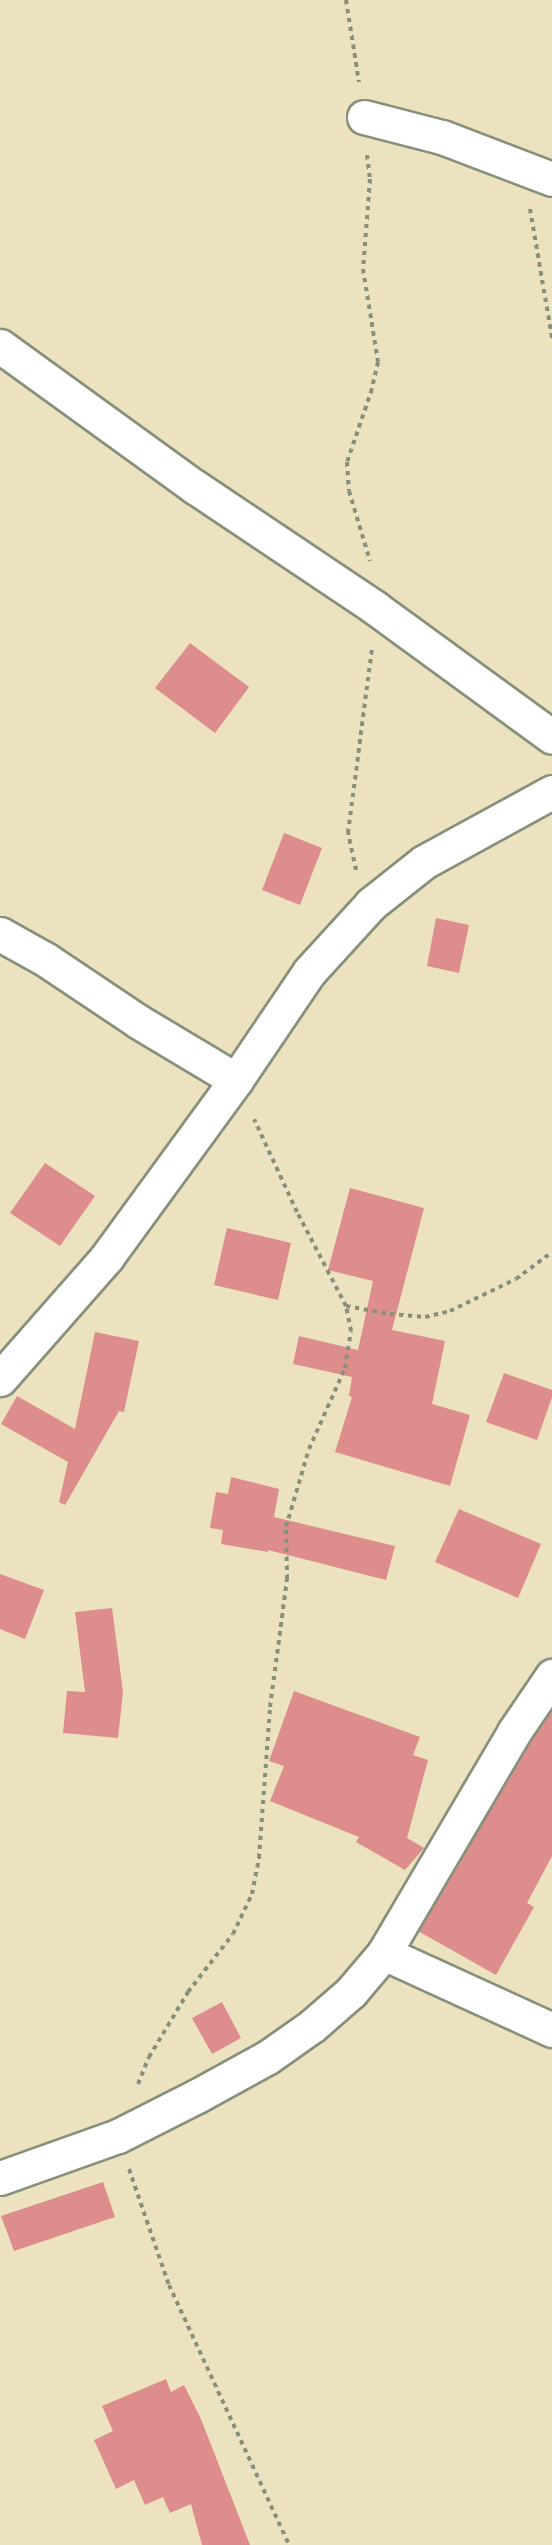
<!DOCTYPE html>
<html>
<head>
<meta charset="utf-8">
<style>
	body { margin:0 }
	#map { position:relative; width:552px; height:2545px; overflow:hidden; background:#ece2c0; font-family:"Architects Daughter",sans-serif }
	div>[style] { position:absolute }
	[style*='--x'] { left:calc(var(--x)*1px); top:calc(var(--y)*1px); width:calc(var(--w)*1px); rotate:calc(var(--a)*1deg) }
	.building>* { inset:0; background:#dd8d8b }
	.path>* { height:4px; margin-top:-2px; transform-origin:0; background:repeating-linear-gradient(90deg,#86907a 0 4.5px,transparent 0 9px) }
	.roads { filter:drop-shadow(2px 0 #86907a) drop-shadow(-2px 0 #86907a) drop-shadow(0 2px #86907a) drop-shadow(0 -2px #86907a) }
	.minor>* { height:33px; margin:-16.5px; padding:0 16.5px; transform-origin:16.5px; border-radius:16.5px; background:#fff }
	span { translate:-50% -50%; white-space:nowrap; text-align:center; line-height:1.15; -webkit-text-stroke:4.5px #fbf7ec; paint-order:stroke }
</style>
</head>
<body>
<div id="map">
	<div class="building">
		<i style="clip-path:polygon(190px 643px,249px 687px,215px 733px,155px 688px)"></i>
		<i style="clip-path:polygon(284px 833px,322px 848px,300px 905px,262px 890px)"></i>
		<i style="clip-path:polygon(436px 918px,469px 925px,459px 973px,427px 966px)"></i>
		<i style="clip-path:polygon(45px 1163px,95px 1196px,60px 1246px,10px 1213px)"></i>
		<i style="clip-path:polygon(350px 1188px,424px 1208px,392px 1330px,445px 1341px,432px 1404px,470px 1415px,450px 1486px,335px 1452px,352px 1397px,349px 1396px,352px 1377px,293px 1364px,299px 1336px,358px 1350px,373px 1281px,328px 1270px)"></i>
		<i style="clip-path:polygon(227px 1228px,291px 1243px,278px 1300px,214px 1285px)"></i>
		<i style="clip-path:polygon(95px 1332px,139px 1341px,124px 1412px,119px 1411px,65px 1505px,59px 1502px,68px 1462px,1px 1424px,17px 1396px,75px 1429px)"></i>
		<i style="clip-path:polygon(504px 1373px,552px 1390px,552px 1397px,537px 1440px,486px 1422px)"></i>
		<i style="clip-path:polygon(231px 1477px,279px 1489px,274px 1517px,395px 1546px,386px 1580px,268px 1550px,268px 1552px,221px 1544px,223px 1530px,210px 1528px,216px 1492px,228px 1494px)"></i>
		<i style="clip-path:polygon(459px 1509px,541px 1544px,518px 1598px,435px 1562px)"></i>
		<i style="clip-path:polygon(0 1574px,44px 1590px,25px 1639px,0 1629px)"></i>
		<i style="clip-path:polygon(112px 1608px,123px 1692px,118px 1738px,63px 1733px,67px 1691px,85px 1692px,75px 1612px)"></i>
		<i style="clip-path:polygon(294px 1691px,420px 1737px,413px 1755px,428px 1760px,407px 1838px,424px 1848px,405px 1870px,356px 1842px,359px 1837px,270px 1801px,284px 1766px,269px 1761px)"></i>
		<i style="clip-path:polygon(552px 1709px,552px 1856px,527px 1903px,534px 1907px,496px 1975px,418px 1931px,530px 1742px)"></i>
		<i style="clip-path:polygon(222px 2002px,241px 2038px,212px 2054px,192px 2018px)"></i>
		<i style="clip-path:polygon(103px 2182px,115px 2217px,14px 2251px,1px 2216px)"></i>
		<i style="clip-path:polygon(166px 2379px,171px 2392px,184px 2385px,201px 2419px,250px 2545px,202px 2545px,191px 2504px,170px 2513px,163px 2497px,145px 2505px,134px 2480px,116px 2489px,94px 2440px,113px 2431px,102px 2406px)"></i>
	</div>
	<div class="path">
		<i style="--x:346;--y:0;--w:83;--a:81"></i>
		<i style="--x:367;--y:155;--w:24;--a:83"></i>
		<i style="--x:370;--y:179;--w:90;--a:94.4"></i>
		<i style="--x:363;--y:269;--w:94;--a:80.8"></i>
		<i style="--x:378;--y:362;--w:28;--a:103"></i>
		<i style="--x:372;--y:389;--w:77;--a:108.9"></i>
		<i style="--x:347;--y:462;--w:29;--a:86"></i>
		<i style="--x:349;--y:491;--w:73;--a:73.3"></i>
		<i style="--x:530;--y:209;--w:131;--a:80.3"></i>
		<i style="--x:356;--y:870;--w:38;--a:-102"></i>
		<i style="--x:348;--y:833;--w:186;--a:-82.6"></i>
		<i style="--x:346;--y:1306;--w:45;--a:10.3"></i>
		<i style="--x:390;--y:1314;--w:35;--a:5"></i>
		<i style="--x:425;--y:1317;--w:26;--a:-13"></i>
		<i style="--x:450;--y:1311;--w:73;--a:-25.9"></i>
		<i style="--x:516;--y:1279;--w:45;--a:-36.9"></i>
		<i style="--x:138;--y:2084;--w:29;--a:-68"></i>
		<i style="--x:149;--y:2057;--w:76;--a:-59"></i>
		<i style="--x:188;--y:1992;--w:73;--a:-52.2"></i>
		<i style="--x:233;--y:1934;--w:44;--a:-64.6"></i>
		<i style="--x:252;--y:1894;--w:37;--a:-79"></i>
		<i style="--x:259;--y:1858;--w:151;--a:-85.8"></i>
		<i style="--x:270;--y:1707;--w:129;--a:-82.4"></i>
		<i style="--x:287;--y:1579;--w:52;--a:-91.1"></i>
		<i style="--x:286;--y:1527;--w:81;--a:-73.6"></i>
		<i style="--x:309;--y:1449;--w:89;--a:-66"></i>
		<i style="--x:345;--y:1368;--w:37;--a:-81"></i>
		<i style="--x:351;--y:1331;--w:25;--a:-101"></i>
		<i style="--x:346;--y:1306;--w:106;--a:-117.5"></i>
		<i style="--x:297;--y:1212;--w:102;--a:-114.8"></i>
		<i style="--x:129;--y:2169;--w:123;--a:71"></i>
		<i style="--x:169;--y:2285;--w:286;--a:65.2"></i>
	</div>
	<div class="roads">
		<div class="minor">
			<i style="--x:364;--y:117;--w:81;--a:14.4"></i>
			<i style="--x:442;--y:137;--w:118;--a:20.9"></i>
			<i style="--x:0;--y:346;--w:241;--a:35.9"></i>
			<i style="--x:195;--y:487;--w:216;--a:33.8"></i>
			<i style="--x:374;--y:607;--w:220;--a:36.1"></i>
			<i style="--x:0;--y:934;--w:51;--a:29.1"></i>
			<i style="--x:45;--y:959;--w:113;--a:33.8"></i>
			<i style="--x:139;--y:1022;--w:113;--a:30.9"></i>
			<i style="--x:0;--y:1379;--w:162;--a:-48.7"></i>
			<i style="--x:107;--y:1257;--w:219;--a:-53.9"></i>
			<i style="--x:236;--y:1080;--w:130;--a:-55.9"></i>
			<i style="--x:309;--y:972;--w:92;--a:-47.6"></i>
			<i style="--x:371;--y:904;--w:68;--a:-38.4"></i>
			<i style="--x:424;--y:862;--w:146;--a:-28.7"></i>
			<i style="--x:384;--y:1953;--w:185;--a:24.6"></i>
			<i style="--x:0;--y:2178;--w:125;--a:-19.6"></i>
			<i style="--x:118;--y:2136;--w:89;--a:-26.9"></i>
			<i style="--x:197;--y:2096;--w:81;--a:-28.8"></i>
			<i style="--x:268;--y:2057;--w:54;--a:-35.2"></i>
			<i style="--x:312;--y:2026;--w:52;--a:-41.1"></i>
			<i style="--x:351;--y:1992;--w:51;--a:-49.8"></i>
			<i style="--x:384;--y:1953;--w:256;--a:-59.5"></i>
			<i style="--x:514;--y:1732;--w:68;--a:-55.8"></i>
		</div>
	</div>
</div>
</body>
</html>
